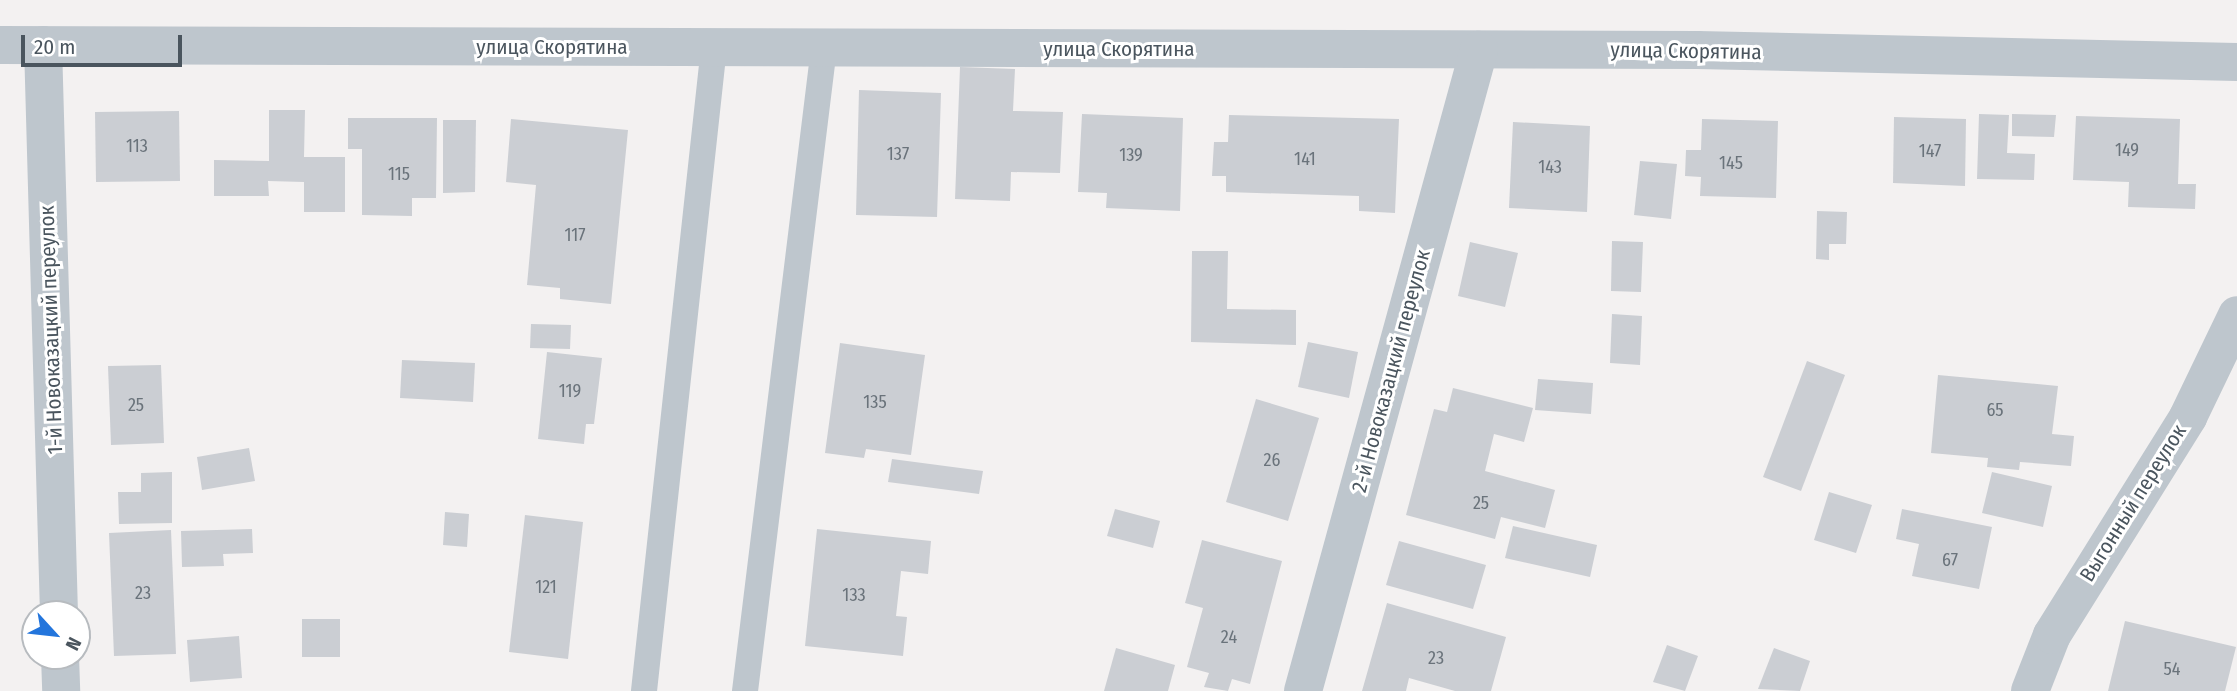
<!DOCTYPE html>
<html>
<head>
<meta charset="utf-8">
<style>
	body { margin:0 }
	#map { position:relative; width:2237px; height:691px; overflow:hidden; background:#f3f1f1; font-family:"Fira Sans Condensed",sans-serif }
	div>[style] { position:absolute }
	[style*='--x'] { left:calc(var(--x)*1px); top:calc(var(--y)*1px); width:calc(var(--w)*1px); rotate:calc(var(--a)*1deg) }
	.building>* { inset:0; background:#cbced3 }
	.service>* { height:26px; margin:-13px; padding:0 13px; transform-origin:13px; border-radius:13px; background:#bec6cd }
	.minor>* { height:38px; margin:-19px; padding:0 19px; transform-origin:19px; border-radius:19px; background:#bec6cd }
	span { translate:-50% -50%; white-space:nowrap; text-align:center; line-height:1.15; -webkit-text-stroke:6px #fff; paint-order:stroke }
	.number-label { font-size:18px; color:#6a737b }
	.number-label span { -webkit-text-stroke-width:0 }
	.street-label { font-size:21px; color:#4a555e }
	.north { position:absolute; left:21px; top:600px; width:70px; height:70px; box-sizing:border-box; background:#fff; border:2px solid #b7bbbf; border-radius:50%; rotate:117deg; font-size:19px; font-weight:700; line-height:28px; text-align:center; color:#4a555e }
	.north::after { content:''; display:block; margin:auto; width:24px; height:32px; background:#2375dc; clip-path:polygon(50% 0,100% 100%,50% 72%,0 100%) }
	.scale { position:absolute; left:21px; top:35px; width:161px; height:32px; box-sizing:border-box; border:4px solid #4a555e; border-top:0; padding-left:9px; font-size:21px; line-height:24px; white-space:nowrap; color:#4a555e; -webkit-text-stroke:5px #fff; paint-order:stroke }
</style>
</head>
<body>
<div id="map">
	<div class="building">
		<i style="clip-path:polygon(960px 67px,1015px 69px,1013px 111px,1063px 112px,1060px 173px,1011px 172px,1010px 201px,955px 199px)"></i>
		<i style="clip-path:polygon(859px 90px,941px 93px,937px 217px,856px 215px)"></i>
		<i style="clip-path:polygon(269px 110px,305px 110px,304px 157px,345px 157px,345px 212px,304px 212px,304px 182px,268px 181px,269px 196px,214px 196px,214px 160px,269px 161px)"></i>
		<i style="clip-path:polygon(179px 111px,180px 181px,96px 182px,95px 112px)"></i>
		<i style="clip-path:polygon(1082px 114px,1183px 118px,1180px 211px,1106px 208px,1107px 193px,1078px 192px)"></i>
		<i style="clip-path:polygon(1979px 114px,2009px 115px,2007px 153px,2035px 154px,2034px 180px,1977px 179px)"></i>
		<i style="clip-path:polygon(2012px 114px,2056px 115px,2054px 137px,2012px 136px)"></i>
		<i style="clip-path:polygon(1229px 115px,1399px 119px,1395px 213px,1359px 211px,1359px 196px,1226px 192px,1226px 176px,1212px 176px,1214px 142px,1228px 142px)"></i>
		<i style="clip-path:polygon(2076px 116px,2180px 119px,2178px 184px,2196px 184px,2195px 209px,2128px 207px,2129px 182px,2073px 180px)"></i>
		<i style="clip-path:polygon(1894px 117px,1966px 119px,1965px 186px,1893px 183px)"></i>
		<i style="clip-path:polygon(348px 118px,437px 118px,436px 198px,412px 198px,412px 216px,362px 215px,362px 149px,348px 149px)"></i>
		<i style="clip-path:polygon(511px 119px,628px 130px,611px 304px,560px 299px,560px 288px,527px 285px,536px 185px,506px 182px)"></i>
		<i style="clip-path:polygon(1702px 119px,1778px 121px,1776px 198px,1700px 196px,1701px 177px,1685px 176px,1686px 150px,1701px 150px)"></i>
		<i style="clip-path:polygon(443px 120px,476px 120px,475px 192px,443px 193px)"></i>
		<i style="clip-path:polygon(1513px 122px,1590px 126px,1587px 212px,1509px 208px)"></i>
		<i style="clip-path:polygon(1640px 161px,1677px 164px,1671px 219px,1634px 215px)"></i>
		<i style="clip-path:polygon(1817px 211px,1847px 212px,1846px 244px,1829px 244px,1829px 260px,1816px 259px)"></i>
		<i style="clip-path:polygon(1612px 241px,1643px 242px,1641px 292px,1611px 291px)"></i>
		<i style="clip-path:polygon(1470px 242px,1518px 253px,1505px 307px,1458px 296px)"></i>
		<i style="clip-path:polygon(1192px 251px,1228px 251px,1227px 309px,1296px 310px,1296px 345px,1191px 342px)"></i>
		<i style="clip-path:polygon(1612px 314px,1642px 316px,1640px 365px,1610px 363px)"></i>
		<i style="clip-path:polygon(531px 324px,571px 325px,570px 349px,530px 348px)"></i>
		<i style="clip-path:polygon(1308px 342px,1358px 352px,1349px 398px,1298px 387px)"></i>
		<i style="clip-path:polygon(840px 343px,925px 355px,911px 455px,866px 449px,864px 458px,825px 453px)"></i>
		<i style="clip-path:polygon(547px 352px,602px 358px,594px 424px,586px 424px,584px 444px,538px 439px)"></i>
		<i style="clip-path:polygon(402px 360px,475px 363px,473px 402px,400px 398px)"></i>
		<i style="clip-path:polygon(1807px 361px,1845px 375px,1801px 491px,1763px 477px)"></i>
		<i style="clip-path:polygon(161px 365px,164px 443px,111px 445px,108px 366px)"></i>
		<i style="clip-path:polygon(1938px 375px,2058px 386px,2052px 434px,2074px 436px,2071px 466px,2020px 462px,2019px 470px,1987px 467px,1988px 458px,1931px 453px)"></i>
		<i style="clip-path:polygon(1538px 379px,1593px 383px,1591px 414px,1535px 410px)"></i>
		<i style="clip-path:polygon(1453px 388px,1533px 408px,1524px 442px,1494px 434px,1485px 471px,1555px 490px,1545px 528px,1501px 517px,1495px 539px,1406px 515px,1434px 409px,1447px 412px)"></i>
		<i style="clip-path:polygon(1256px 399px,1319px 418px,1288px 521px,1226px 502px)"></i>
		<i style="clip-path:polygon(249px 448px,255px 481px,202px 490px,197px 457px)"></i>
		<i style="clip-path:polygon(892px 459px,983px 471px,979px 494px,888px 482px)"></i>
		<i style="clip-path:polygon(172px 472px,172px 523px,119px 524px,118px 492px,141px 492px,141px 473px)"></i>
		<i style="clip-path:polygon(1992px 472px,2052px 486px,2043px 527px,1982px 513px)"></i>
		<i style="clip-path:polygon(1829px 492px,1872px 505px,1856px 553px,1814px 540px)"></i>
		<i style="clip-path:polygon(1115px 509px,1160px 521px,1153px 548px,1107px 536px)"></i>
		<i style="clip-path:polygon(1902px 509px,1992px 527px,1979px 589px,1912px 576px,1919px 544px,1896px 539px)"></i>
		<i style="clip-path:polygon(445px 512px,469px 514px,467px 547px,443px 545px)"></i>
		<i style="clip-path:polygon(525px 515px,583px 522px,568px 659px,509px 652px)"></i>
		<i style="clip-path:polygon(1513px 526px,1597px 545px,1590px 577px,1505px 558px)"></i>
		<i style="clip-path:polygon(252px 529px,253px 553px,223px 554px,224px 566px,182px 567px,181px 531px)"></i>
		<i style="clip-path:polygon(817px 529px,931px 541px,928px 574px,901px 571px,896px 616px,907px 617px,903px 656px,805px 646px)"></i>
		<i style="clip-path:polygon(171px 530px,176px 654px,114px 656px,109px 533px)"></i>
		<i style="clip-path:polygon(1202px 540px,1282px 561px,1250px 684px,1232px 679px,1228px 691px,1204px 687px,1209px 673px,1187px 667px,1203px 608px,1185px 603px)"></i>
		<i style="clip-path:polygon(1399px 541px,1486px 565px,1473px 609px,1386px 585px)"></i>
		<i style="clip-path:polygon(1387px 603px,1506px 637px,1491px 691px,1455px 691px,1409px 678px,1406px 691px,1362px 691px)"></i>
		<i style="clip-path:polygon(302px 619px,340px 619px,340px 657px,302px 657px)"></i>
		<i style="clip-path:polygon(2125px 621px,2236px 647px,2225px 691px,2108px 691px)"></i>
		<i style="clip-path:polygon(239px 636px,242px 678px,190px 682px,187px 640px)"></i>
		<i style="clip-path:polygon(1667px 645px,1698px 656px,1685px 691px,1653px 682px)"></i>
		<i style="clip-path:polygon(1116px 648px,1175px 665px,1168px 691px,1104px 691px)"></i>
		<i style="clip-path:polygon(1774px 648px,1810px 661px,1800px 691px,1758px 689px)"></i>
	</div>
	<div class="service">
		<i style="--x:644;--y:691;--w:648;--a:-83.8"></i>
		<i style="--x:745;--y:691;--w:648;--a:-83"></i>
	</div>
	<div class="minor">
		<i style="--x:0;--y:45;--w:1697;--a:0.17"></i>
		<i style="--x:1697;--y:50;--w:540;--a:1.27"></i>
		<i style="--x:43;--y:45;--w:569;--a:88.39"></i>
		<i style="--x:60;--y:656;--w:35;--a:88"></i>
		<i style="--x:1303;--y:691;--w:665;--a:-74.65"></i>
		<i style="--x:2030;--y:691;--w:60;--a:-68.6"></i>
		<i style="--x:2052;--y:635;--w:257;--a:-58"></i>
		<i style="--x:2188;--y:417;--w:113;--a:-64.3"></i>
	</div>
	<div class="number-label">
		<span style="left:137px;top:146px">113</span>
		<span style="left:2127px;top:150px">149</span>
		<span style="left:1930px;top:151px">147</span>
		<span style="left:898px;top:154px">137</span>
		<span style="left:1131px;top:155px">139</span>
		<span style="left:1305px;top:159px">141</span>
		<span style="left:1731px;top:163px">145</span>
		<span style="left:1550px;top:167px">143</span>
		<span style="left:399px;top:174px">115</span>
		<span style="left:575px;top:235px">117</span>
		<span style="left:570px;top:391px">119</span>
		<span style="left:875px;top:402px">135</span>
		<span style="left:136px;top:405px">25</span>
		<span style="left:1995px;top:410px">65</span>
		<span style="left:1272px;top:460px">26</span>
		<span style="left:1481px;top:503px">25</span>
		<span style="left:1950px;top:560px">67</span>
		<span style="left:546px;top:587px">121</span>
		<span style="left:143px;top:593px">23</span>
		<span style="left:854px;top:595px">133</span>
		<span style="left:1229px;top:637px">24</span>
		<span style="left:1436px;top:658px">23</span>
		<span style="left:2172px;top:669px">54</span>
	</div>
	<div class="street-label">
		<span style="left:552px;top:47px">улица Скорятина</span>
		<span style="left:1119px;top:49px">улица Скорятина</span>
		<span style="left:1686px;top:51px;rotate:1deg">улица Скорятина</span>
		<span style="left:51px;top:330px;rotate:-92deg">1-й Новоказацкий переулок</span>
		<span style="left:1391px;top:371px;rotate:-75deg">2-й Новоказацкий переулок</span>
		<span style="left:2133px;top:503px;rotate:-58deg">Выгонный переулок</span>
	</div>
	<div class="north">N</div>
	<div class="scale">20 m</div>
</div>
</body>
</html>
